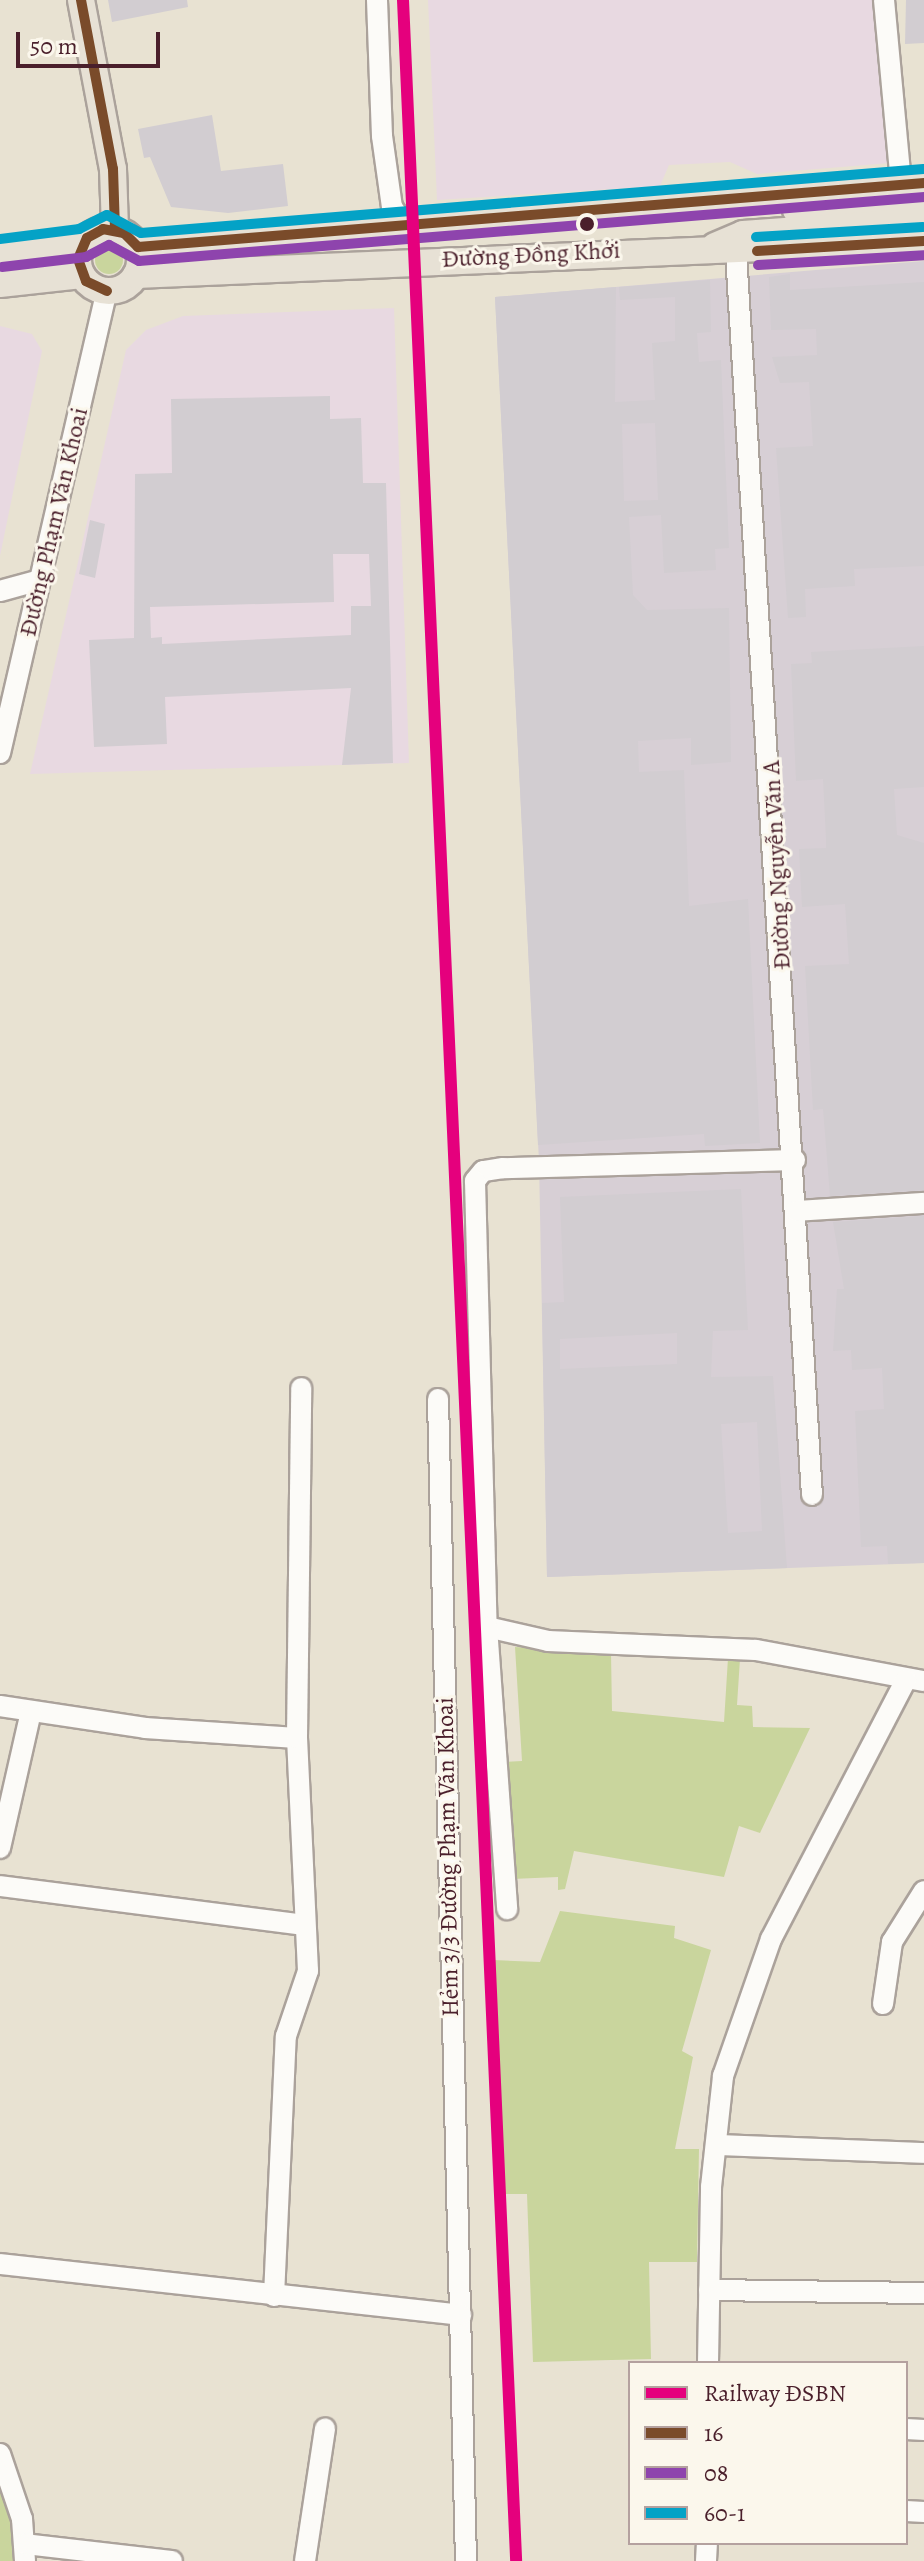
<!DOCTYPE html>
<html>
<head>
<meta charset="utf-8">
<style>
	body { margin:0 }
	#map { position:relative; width:924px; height:2561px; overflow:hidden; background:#e8e2d2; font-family:Alegreya,serif }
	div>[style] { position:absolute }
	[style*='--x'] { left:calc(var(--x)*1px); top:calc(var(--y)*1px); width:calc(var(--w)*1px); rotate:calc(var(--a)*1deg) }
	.built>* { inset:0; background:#e8d9e1 }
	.industrial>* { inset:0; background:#d7cfd5 }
	.green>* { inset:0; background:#c9d59d }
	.round { border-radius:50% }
	.building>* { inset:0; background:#d2cdd1 }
	.roads { filter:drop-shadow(2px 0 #aba29b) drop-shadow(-2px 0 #aba29b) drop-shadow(0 2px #aba29b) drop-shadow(0 -2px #aba29b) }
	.minor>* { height:20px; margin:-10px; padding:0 10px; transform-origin:10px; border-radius:10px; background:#fcfbf8 }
	.major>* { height:26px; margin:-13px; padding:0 13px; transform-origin:13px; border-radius:13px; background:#e7e1d5 }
	.major>.ring { margin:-13px; padding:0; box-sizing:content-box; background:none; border:26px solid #e7e1d5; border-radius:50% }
	.bus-1>* { height:10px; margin:-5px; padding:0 5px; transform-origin:5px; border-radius:5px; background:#7a4b2a }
	.bus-2>* { height:10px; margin:-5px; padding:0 5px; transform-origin:5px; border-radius:5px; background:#8e44ad }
	.bus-3>* { height:10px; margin:-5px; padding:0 5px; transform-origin:5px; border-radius:5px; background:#04a2c6 }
	.rail-1>* { height:12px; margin:-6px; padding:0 6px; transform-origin:6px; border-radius:6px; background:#e5007d }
	.dots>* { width:22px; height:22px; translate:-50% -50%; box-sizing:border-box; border:4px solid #fbf7ec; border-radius:50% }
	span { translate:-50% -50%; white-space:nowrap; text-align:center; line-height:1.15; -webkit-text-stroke:6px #fbf7ec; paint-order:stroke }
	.street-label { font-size:24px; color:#4a1f2b }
	.legend { position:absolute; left:628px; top:2361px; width:280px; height:184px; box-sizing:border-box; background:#fbf7ec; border:2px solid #b4a19f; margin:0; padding:10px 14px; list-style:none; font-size:24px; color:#4a1f2b }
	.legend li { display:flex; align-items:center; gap:16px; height:40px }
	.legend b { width:40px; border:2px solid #b4a19f }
	.scale { position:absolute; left:16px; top:32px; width:144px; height:36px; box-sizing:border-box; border:4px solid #4a1f2b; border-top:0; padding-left:10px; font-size:24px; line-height:28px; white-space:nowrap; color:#4a1f2b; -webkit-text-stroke:6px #fbf7ec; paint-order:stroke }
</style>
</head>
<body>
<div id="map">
	<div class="built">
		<i style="clip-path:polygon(428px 0,875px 0,890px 163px,757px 174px,730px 162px,669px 165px,660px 186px,437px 200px)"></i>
		<i style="clip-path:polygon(394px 308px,409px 763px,30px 774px,126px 350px,146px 330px,183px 316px)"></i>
		<i style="clip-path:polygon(0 326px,32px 334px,42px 351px,0 556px)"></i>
	</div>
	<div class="industrial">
		<i style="clip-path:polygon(924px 261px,924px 1563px,547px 1577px,539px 1161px,495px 297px)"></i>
	</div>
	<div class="green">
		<i class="round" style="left:95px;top:246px;width:28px;height:28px"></i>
		<i style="clip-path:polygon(515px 1647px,611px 1653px,612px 1711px,724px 1722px,728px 1658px,740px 1659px,737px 1705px,752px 1706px,753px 1727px,810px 1728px,760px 1833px,739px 1826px,724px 1877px,574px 1851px,565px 1889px,558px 1890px,558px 1877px,512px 1879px,503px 1762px,522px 1761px)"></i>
		<i style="clip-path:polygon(560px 1911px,675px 1926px,674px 1938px,711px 1950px,682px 2051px,693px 2057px,675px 2149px,699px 2149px,697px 2262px,649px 2262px,651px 2359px,533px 2362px,527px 2194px,504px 2194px,493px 1960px,540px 1962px)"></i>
		<i style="clip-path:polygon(0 2481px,12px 2521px,14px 2561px,0 2561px)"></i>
	</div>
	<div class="building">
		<i style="clip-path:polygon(108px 0,187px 0,188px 7px,112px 22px)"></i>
		<i style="clip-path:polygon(906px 0,924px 0,924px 43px,905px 44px)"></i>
		<i style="clip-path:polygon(212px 115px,221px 171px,283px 164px,288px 206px,228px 213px,171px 207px,150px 157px,144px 158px,138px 129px)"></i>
		<i style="clip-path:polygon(790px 274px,790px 290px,924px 282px,924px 566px,854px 569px,855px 586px,805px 589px,806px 617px,788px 618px,776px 448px,813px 446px,809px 382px,780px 383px,772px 357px,817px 355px,816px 329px,771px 330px,769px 277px)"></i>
		<i style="clip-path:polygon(evenodd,710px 280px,711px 332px,697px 333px,699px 362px,721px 360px,729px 548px,715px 549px,716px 570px,664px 573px,661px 515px,629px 517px,633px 595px,647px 610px,729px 608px,731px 762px,691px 765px,691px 738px,638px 741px,639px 772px,684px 770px,689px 906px,748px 899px,760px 1143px,705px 1146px,704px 1134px,538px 1145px,495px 297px,616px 287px,615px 402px,655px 400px,652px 343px,675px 341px,675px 297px,620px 300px,619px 287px,710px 280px,655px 423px,658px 500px,624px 501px,622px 424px,655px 423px)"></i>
		<i style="clip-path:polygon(evenodd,330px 396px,330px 419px,361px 418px,363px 483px,386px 483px,393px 763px,342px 765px,351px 688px,165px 697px,167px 744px,94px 747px,89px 640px,134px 638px,135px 474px,172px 473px,171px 399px,330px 396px,333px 554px,369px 554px,371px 606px,351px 606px,351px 635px,162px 644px,162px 637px,151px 638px,150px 607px,334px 602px,333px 554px)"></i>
		<i style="clip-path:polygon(90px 520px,105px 524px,95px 578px,79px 574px)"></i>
		<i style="clip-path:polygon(924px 646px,924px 787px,894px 789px,897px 835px,924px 843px,924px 1190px,830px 1196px,823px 1109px,813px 1110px,805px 966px,849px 964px,845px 904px,802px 907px,799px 849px,826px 848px,826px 839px,823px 779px,796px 781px,791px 664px,812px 663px,811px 652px)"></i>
		<i style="clip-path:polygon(evenodd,741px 1189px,748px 1330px,713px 1331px,711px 1377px,773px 1376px,787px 1568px,547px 1577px,542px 1303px,564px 1302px,560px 1197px,741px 1189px,677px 1333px,677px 1364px,560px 1369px,560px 1339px,677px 1333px,741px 1189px,757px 1422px,762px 1531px,728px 1533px,721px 1424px,757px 1422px)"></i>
		<i style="clip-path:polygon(924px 1216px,924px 1563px,888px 1564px,887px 1546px,861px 1547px,855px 1411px,884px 1409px,882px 1368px,852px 1370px,851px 1350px,833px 1351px,837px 1289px,844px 1289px,833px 1222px)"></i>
	</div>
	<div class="roads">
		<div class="minor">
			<i style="--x:377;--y:0;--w:136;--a:87.9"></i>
			<i style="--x:382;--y:136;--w:72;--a:82"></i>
			<i style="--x:392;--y:207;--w:24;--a:55"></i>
			<i style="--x:884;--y:0;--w:186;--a:84.7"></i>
			<i style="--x:735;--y:237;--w:1260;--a:86.5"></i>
			<i style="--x:0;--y:591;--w:41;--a:-15.4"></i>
			<i style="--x:0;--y:753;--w:474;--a:-77"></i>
			<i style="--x:795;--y:1160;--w:292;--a:178.4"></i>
			<i style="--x:503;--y:1168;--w:20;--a:171"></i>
			<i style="--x:483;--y:1171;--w:13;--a:129"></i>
			<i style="--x:475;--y:1181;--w:446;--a:88.5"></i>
			<i style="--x:487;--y:1627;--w:63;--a:12.9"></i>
			<i style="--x:548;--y:1641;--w:208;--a:2.5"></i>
			<i style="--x:756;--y:1650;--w:171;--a:10.5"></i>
			<i style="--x:796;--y:1211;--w:128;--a:-3.6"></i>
			<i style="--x:438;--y:1399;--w:1162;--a:88.62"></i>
			<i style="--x:487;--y:1627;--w:283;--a:85.9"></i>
			<i style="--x:0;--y:1706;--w:147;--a:8.6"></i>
			<i style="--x:145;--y:1728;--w:152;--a:3.8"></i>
			<i style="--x:0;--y:1848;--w:140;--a:-77.2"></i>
			<i style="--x:0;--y:1886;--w:305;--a:7.3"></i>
			<i style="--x:883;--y:2004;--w:63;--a:-81.7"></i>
			<i style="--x:892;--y:1942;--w:60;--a:-57.9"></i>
			<i style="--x:716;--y:2145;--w:208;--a:2.2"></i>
			<i style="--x:0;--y:2264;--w:464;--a:6.3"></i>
			<i style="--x:709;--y:2290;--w:215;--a:0.8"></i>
			<i style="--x:274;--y:2296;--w:260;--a:-87.4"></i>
			<i style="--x:286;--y:2036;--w:69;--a:-71.3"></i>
			<i style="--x:308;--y:1971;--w:233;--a:-92.7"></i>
			<i style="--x:297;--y:1738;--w:350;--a:-89.3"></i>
			<i style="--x:708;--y:2363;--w:176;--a:-89"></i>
			<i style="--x:711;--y:2187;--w:112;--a:-83.8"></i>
			<i style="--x:723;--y:2076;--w:145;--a:-70.7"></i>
			<i style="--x:771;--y:1939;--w:292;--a:-62.5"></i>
			<i style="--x:906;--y:2429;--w:18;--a:3"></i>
			<i style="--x:0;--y:2454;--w:69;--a:71.3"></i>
			<i style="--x:22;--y:2519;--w:42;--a:85.9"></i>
			<i style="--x:906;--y:2511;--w:18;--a:3"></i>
			<i style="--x:25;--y:2544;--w:148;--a:6.6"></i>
			<i style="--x:305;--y:2561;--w:134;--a:-81.4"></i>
			<i style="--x:706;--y:2561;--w:18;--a:-87"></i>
		</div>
		<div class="major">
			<i style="--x:81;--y:0;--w:172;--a:79.3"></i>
			<i style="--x:113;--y:169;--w:60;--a:88.1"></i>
			<i style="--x:796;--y:210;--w:128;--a:-4"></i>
			<i class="ring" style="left:78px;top:229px;width:36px;height:36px"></i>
			<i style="--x:715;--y:246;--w:30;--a:-23"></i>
			<i style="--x:743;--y:234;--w:181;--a:-4.1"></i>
			<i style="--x:138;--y:247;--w:789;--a:-4.66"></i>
			<i style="--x:0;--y:253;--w:84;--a:-6.9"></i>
			<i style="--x:136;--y:275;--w:789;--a:-2.47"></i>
			<i style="--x:0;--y:284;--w:82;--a:-6.3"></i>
		</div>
	</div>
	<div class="bus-1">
		<i style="--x:81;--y:0;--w:172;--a:79.3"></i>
		<i style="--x:113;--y:169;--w:60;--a:88.1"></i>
		<i style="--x:757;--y:251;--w:167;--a:-3.4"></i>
		<i style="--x:107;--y:291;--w:23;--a:-155"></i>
		<i style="--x:86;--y:281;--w:23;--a:-110"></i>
		<i style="--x:78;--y:259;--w:23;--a:-67"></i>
		<i style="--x:87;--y:238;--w:18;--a:-29"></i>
		<i style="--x:103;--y:229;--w:21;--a:11"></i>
		<i style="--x:124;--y:233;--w:20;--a:45"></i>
		<i style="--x:138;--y:247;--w:789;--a:-4.66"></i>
	</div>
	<div class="bus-2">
		<i style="--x:758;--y:265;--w:166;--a:-3.4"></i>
		<i style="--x:2;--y:267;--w:85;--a:-6.8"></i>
		<i style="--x:86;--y:257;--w:26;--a:-28"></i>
		<i style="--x:109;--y:245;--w:34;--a:28"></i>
		<i style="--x:139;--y:261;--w:788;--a:-4.66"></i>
	</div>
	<div class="bus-3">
		<i style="--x:756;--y:237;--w:167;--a:-3.4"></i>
		<i style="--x:0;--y:239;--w:80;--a:-7.2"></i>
		<i style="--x:79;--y:229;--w:31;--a:-27"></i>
		<i style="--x:107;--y:215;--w:38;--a:28"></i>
		<i style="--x:141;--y:233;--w:785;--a:-4.68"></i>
	</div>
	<div class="rail-1">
		<i style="--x:403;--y:0;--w:2563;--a:87.47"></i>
	</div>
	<div class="dots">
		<i style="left:587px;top:224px;background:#4a1f2b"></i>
	</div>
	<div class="street-label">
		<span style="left:531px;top:255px;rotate:-3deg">Đường Đồng Khởi</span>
		<span style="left:54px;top:522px;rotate:-77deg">Đường Phạm Văn Khoai</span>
		<span style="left:777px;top:865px;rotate:-93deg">Đường Nguyễn Văn A</span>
		<span style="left:448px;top:1857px;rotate:-91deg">Hẻm 3/3 Đường Phạm Văn Khoai</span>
	</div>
	<ul class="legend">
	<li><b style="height:10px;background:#e5007d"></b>Railway ĐSBN</li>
	<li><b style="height:10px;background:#7a4b2a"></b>16</li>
	<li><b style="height:10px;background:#8e44ad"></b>08</li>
	<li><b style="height:10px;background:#04a2c6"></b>60-1</li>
	</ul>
	<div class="scale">50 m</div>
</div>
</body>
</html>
